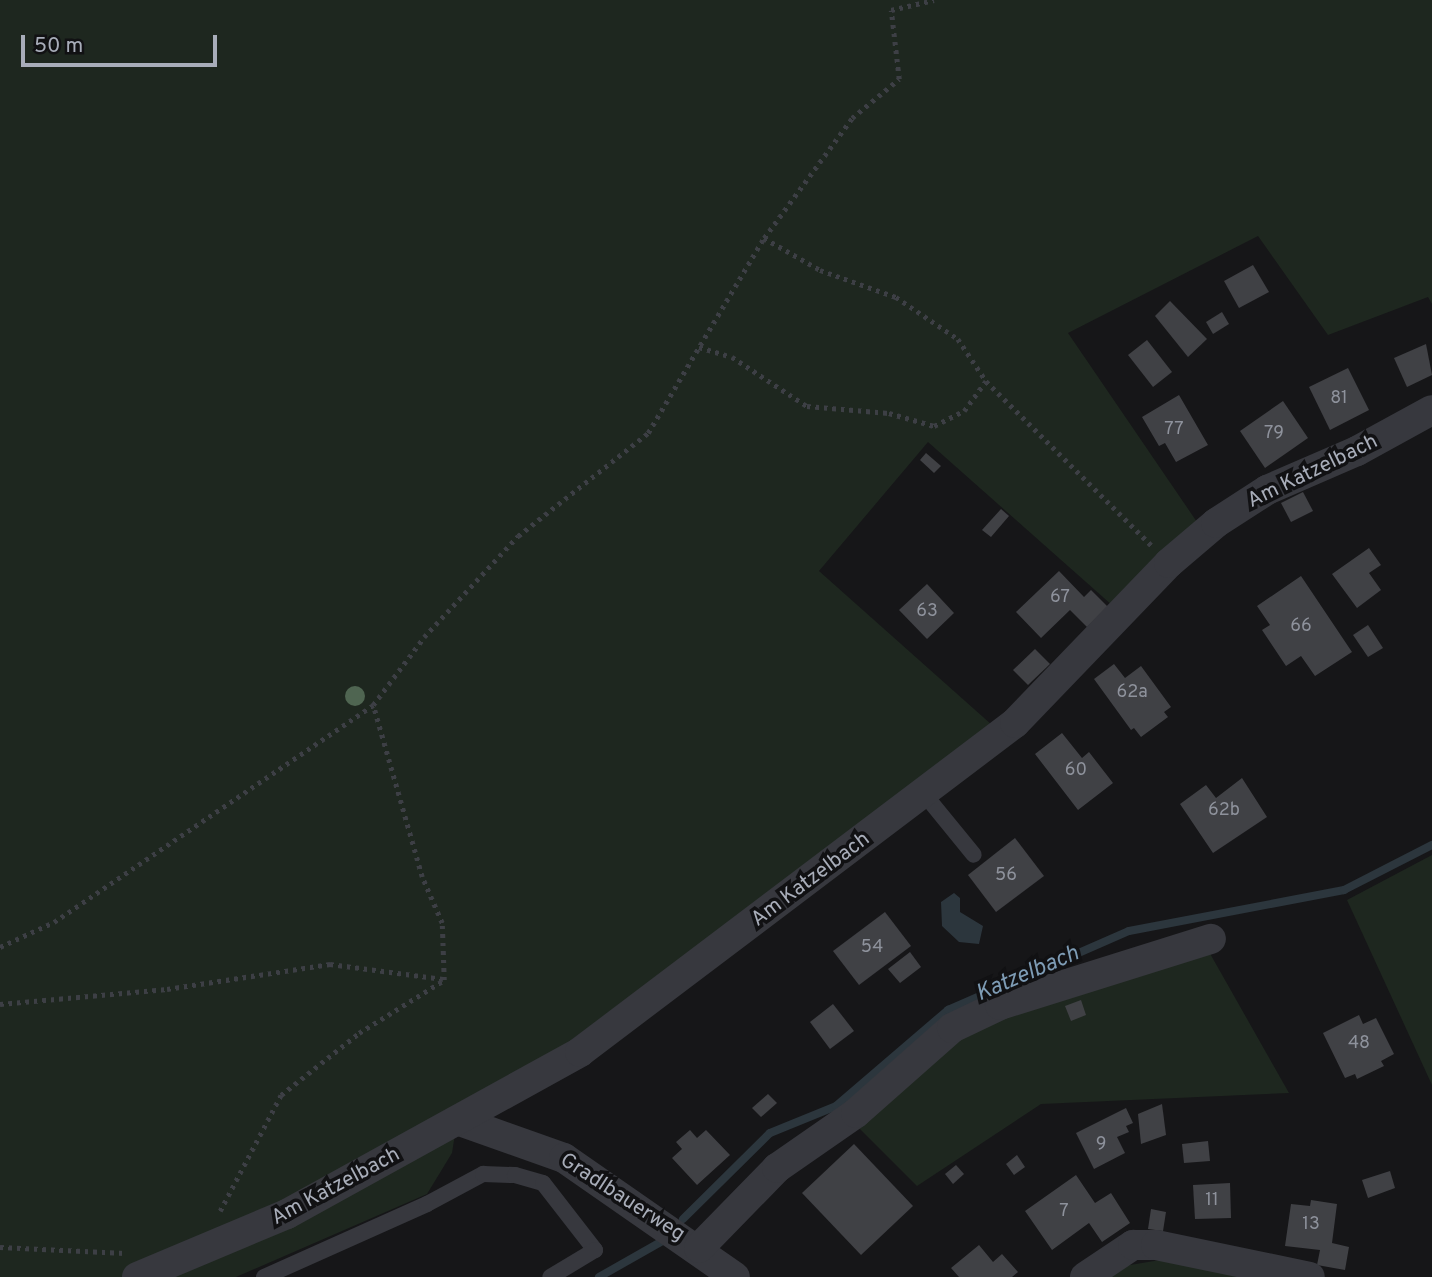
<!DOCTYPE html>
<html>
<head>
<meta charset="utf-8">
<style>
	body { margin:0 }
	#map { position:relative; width:1432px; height:1277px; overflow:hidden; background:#161618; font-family:Overpass,sans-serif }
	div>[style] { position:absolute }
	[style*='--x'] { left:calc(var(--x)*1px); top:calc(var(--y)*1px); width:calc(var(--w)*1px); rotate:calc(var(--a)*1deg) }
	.green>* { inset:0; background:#1e271f }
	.water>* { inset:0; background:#2c363d }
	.stream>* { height:8px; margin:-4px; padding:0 4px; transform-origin:4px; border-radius:4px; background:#2c363d }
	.building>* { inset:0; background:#404145 }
	.path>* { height:4.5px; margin-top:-2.25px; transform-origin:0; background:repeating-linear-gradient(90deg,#3d3f45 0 3.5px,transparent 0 8.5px) }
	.lane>* { height:16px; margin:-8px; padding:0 8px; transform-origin:8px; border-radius:8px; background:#37383e }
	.street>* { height:30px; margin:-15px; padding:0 15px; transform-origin:15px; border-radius:15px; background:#37383e }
	.trees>* { width:20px; height:20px; margin:-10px; border-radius:50%; background:#4f6551 }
	span { translate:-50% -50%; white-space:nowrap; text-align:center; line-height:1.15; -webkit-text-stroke:7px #111113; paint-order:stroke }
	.number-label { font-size:18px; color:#8e929c }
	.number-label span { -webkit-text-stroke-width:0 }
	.street-label { font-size:21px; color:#a8adb9 }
	.water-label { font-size:23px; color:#7e9cb5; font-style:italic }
	.scale { position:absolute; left:21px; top:35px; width:196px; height:32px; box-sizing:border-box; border:4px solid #a8adb9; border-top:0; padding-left:9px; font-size:21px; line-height:24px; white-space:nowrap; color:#a8adb9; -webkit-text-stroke:5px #111113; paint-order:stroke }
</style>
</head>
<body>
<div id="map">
	<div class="green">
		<i style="clip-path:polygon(0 0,1432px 0,1432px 304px,1428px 297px,1328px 335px,1258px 236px,1068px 333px,1197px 522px,1113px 606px,928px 442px,819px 571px,992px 725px,569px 1042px,460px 1102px,452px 1153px,427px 1194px,236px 1277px,0 1277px)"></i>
		<i style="clip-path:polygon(1432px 855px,1432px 1085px,1347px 900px)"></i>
		<i style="clip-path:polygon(1208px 950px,1289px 1093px,1041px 1104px,917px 1186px,857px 1126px,951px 1042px,1009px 1014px)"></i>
		<i style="clip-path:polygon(1172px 1258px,1261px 1277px,1102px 1277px,1112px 1268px)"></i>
	</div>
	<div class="water">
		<i style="clip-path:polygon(954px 893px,960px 898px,960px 912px,983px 926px,979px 944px,959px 942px,942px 926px,941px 902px)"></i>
	</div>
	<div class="stream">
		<i style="--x:683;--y:1219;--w:122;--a:-44.7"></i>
		<i style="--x:770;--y:1133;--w:71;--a:-22.2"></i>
		<i style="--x:836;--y:1106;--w:148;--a:-40.6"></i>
		<i style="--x:948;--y:1010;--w:197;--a:-23.6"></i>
		<i style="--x:1129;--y:931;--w:219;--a:-10.8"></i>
		<i style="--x:1344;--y:890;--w:99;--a:-27.1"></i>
		<i style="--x:599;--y:1277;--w:75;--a:-29.6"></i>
	</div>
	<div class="building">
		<i style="clip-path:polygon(1253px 265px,1269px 292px,1239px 308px,1224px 281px)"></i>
		<i style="clip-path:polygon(1170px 301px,1207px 339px,1188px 357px,1155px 316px)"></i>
		<i style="clip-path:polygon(1222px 312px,1229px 324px,1213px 334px,1206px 322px)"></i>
		<i style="clip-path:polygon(1147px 340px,1172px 372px,1153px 387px,1128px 355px)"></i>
		<i style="clip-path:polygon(1426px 344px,1432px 375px,1407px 387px,1394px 358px)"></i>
		<i style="clip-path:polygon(1348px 368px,1369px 410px,1330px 430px,1309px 387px)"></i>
		<i style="clip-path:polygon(1179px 395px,1208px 445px,1176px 462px,1165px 443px,1159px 446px,1142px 417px)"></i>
		<i style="clip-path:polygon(1283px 401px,1308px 438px,1265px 468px,1240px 431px)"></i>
		<i style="clip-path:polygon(926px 453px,941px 466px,934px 473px,920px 460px)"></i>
		<i style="clip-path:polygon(1303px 492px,1313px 511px,1291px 522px,1281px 503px)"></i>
		<i style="clip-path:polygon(1001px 509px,1009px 516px,991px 537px,982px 530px)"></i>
		<i style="clip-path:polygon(1369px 548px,1381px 565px,1369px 573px,1381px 590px,1357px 608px,1332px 574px)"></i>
		<i style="clip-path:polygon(1059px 571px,1084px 597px,1091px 590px,1108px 607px,1087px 627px,1070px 610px,1041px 638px,1016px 612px)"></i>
		<i style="clip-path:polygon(1301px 576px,1352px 652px,1315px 676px,1301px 656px,1286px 666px,1262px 630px,1270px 625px,1257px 606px)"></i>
		<i style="clip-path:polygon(927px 584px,954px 613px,927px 639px,899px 610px)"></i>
		<i style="clip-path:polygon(1368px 625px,1383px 648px,1368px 657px,1353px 635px)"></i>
		<i style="clip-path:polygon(1035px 649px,1050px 664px,1028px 685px,1013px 670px)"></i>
		<i style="clip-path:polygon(1114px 664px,1125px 678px,1141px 666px,1171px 707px,1164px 712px,1168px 717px,1141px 737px,1134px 728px,1131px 730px,1094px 679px)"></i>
		<i style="clip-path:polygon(1062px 733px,1082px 758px,1089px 752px,1113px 783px,1078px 810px,1035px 754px)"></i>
		<i style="clip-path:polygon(1242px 778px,1267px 817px,1213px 853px,1180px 804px,1206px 785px,1216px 798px)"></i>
		<i style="clip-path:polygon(1015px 838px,1044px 876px,996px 912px,968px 875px)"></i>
		<i style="clip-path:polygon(885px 912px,911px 946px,859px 985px,833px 951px)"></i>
		<i style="clip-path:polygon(910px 952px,921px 967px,900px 983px,888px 969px)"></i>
		<i style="clip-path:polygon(1081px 1000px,1086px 1015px,1071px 1021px,1065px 1006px)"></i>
		<i style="clip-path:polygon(833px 1004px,854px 1031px,830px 1049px,810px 1022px)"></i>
		<i style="clip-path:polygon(1359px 1015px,1363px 1024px,1376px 1018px,1394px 1054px,1381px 1061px,1384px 1066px,1357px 1079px,1355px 1074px,1345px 1078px,1323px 1033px)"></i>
		<i style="clip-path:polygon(768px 1094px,777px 1103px,761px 1117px,752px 1108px)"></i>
		<i style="clip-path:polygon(1162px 1104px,1166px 1135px,1141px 1144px,1138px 1114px)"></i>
		<i style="clip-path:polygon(1126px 1108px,1133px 1123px,1126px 1126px,1129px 1132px,1117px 1137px,1125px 1153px,1094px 1169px,1076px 1133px)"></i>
		<i style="clip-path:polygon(690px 1130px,697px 1138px,706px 1130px,730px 1155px,697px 1185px,672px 1158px,682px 1149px,676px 1142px)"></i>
		<i style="clip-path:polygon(1208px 1141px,1210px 1161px,1184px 1163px,1182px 1144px)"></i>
		<i style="clip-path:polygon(854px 1144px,913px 1206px,861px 1255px,802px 1193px)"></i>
		<i style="clip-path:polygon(1017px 1155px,1025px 1167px,1014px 1175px,1006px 1164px)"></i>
		<i style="clip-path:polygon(956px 1165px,964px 1174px,953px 1184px,945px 1174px)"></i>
		<i style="clip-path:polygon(1390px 1171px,1395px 1188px,1368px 1198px,1362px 1180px)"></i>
		<i style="clip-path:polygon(1076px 1175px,1095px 1203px,1111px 1193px,1130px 1223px,1102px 1242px,1089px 1223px,1052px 1250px,1025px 1211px)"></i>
		<i style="clip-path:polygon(1230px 1183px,1231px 1218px,1195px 1219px,1193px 1185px)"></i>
		<i style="clip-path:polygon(1311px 1200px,1337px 1204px,1332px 1243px,1349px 1247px,1345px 1270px,1317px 1265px,1320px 1250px,1285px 1246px,1291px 1204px,1310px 1206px)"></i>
		<i style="clip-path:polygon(1151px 1209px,1166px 1212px,1163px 1231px,1148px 1229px)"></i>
		<i style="clip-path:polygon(979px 1245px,993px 1262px,1002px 1254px,1018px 1272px,1012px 1277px,959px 1277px,951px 1268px)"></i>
	</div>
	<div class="path">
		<i style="--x:764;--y:238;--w:64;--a:29.7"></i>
		<i style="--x:820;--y:270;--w:81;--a:19.6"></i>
		<i style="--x:896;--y:297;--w:75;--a:34.1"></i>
		<i style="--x:958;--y:339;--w:50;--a:56.3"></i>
		<i style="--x:986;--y:381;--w:233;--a:44.8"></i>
		<i style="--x:699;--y:347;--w:34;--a:17"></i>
		<i style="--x:732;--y:357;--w:90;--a:33.2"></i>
		<i style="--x:807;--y:406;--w:82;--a:4.9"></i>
		<i style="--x:889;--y:413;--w:47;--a:16.1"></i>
		<i style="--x:934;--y:426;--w:34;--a:-27"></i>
		<i style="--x:964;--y:411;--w:37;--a:-54"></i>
		<i style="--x:0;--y:947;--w:60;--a:-24.8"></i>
		<i style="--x:54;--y:922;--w:386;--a:-34.2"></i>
		<i style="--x:373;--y:705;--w:85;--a:-53.1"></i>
		<i style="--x:424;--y:637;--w:138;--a:-47.1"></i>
		<i style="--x:518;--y:536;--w:166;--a:-38.4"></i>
		<i style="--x:648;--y:433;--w:227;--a:-59.3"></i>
		<i style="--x:764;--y:238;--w:149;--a:-53.7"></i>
		<i style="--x:852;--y:118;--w:61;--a:-39.7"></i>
		<i style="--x:899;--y:79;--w:69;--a:-96.6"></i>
		<i style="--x:891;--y:10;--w:44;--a:-13.1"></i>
		<i style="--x:0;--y:1004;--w:168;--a:-5.1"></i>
		<i style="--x:167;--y:989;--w:165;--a:-8.7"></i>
		<i style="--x:330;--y:964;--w:114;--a:7.6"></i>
		<i style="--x:220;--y:1211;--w:131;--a:-62.3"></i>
		<i style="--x:281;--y:1095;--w:100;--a:-38.5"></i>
		<i style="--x:359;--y:1033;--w:100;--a:-31.9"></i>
		<i style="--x:444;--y:980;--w:57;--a:-92"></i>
		<i style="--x:442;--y:923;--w:50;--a:-113.5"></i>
		<i style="--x:422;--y:877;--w:179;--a:-105.9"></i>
		<i style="--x:0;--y:1247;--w:125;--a:2.7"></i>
	</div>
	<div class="lane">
		<i style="--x:925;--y:795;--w:77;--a:50.8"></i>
		<i style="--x:264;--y:1277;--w:179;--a:-24.1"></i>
		<i style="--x:427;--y:1204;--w:64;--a:-28.2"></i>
		<i style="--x:483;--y:1174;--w:32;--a:2"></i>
		<i style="--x:515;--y:1175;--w:29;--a:16"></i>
		<i style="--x:543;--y:1183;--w:85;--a:52.2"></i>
		<i style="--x:595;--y:1250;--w:52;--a:149"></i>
	</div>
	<div class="street">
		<i style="--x:460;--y:1121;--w:110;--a:19.6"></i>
		<i style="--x:564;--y:1158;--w:208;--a:34.8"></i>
		<i style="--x:699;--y:1248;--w:112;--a:-45.7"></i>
		<i style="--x:777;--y:1168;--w:96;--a:-34.8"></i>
		<i style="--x:856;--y:1113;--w:128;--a:-41.5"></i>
		<i style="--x:952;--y:1028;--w:53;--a:-25.6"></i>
		<i style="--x:1000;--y:1005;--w:221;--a:-17.4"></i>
		<i style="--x:137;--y:1277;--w:163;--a:-22.8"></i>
		<i style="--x:287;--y:1214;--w:335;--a:-28.9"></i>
		<i style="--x:580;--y:1052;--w:545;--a:-37.1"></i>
		<i style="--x:1015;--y:723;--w:222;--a:-46.1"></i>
		<i style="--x:1169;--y:563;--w:62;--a:-40.4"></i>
		<i style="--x:1216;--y:523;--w:61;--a:-32.9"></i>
		<i style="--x:1267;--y:490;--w:98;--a:-23.4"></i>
		<i style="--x:1357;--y:451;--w:85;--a:-28.7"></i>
		<i style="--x:1085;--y:1277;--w:58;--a:-33.7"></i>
		<i style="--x:1133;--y:1245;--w:23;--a:0"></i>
		<i style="--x:1156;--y:1245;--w:157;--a:11.7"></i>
	</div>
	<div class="trees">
		<i style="left:355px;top:696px"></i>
	</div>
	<div class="number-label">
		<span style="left:1339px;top:399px">81</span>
		<span style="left:1174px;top:430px">77</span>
		<span style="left:1274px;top:434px">79</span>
		<span style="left:1060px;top:598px">67</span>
		<span style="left:927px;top:612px">63</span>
		<span style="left:1301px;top:627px">66</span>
		<span style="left:1132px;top:693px">62a</span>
		<span style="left:1076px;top:771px">60</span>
		<span style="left:1224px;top:811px">62b</span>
		<span style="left:1006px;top:876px">56</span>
		<span style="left:872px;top:948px">54</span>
		<span style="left:1359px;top:1044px">48</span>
		<span style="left:1101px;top:1145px">9</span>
		<span style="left:1212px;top:1201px">11</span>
		<span style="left:1064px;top:1212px">7</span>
		<span style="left:1311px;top:1225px">13</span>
	</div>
	<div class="street-label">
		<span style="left:1313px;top:472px;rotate:-26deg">Am Katzelbach</span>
		<span style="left:811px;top:880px;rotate:-37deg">Am Katzelbach</span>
		<span style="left:336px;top:1187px;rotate:-28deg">Am Katzelbach</span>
		<span style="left:622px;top:1198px;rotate:33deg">Gradlbauerweg</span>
	</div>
	<div class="water-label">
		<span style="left:1028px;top:975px;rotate:-23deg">Katzelbach</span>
	</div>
	<div class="scale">50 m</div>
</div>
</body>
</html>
